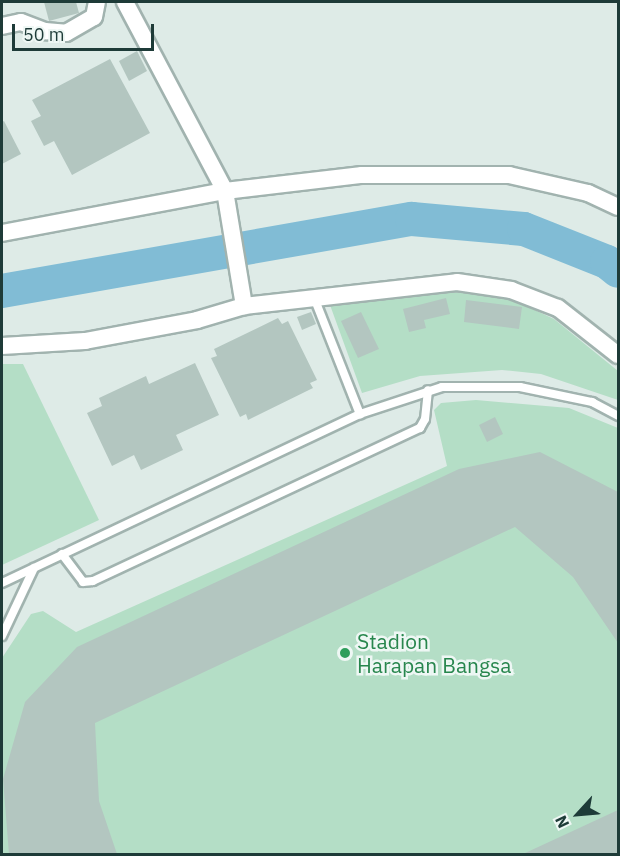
<!DOCTYPE html>
<html>
<head>
<meta charset="utf-8">
<style>
	body { margin:0 }
	#map { position:relative; width:620px; height:856px; overflow:hidden; background:#deebe7; font-family:"IBM Plex Sans",sans-serif }
	div>[style] { position:absolute }
	[style*='--x'] { left:calc(var(--x)*1px); top:calc(var(--y)*1px); width:calc(var(--w)*1px); rotate:calc(var(--a)*1deg) }
	.green>* { inset:0; background:#b4dec6 }
	.river>* { height:34px; margin:-17px; padding:0 17px; transform-origin:17px; border-radius:17px; background:#81bcd5 }
	.building>* { inset:0; background:#b3c6c0 }
	.roads { filter:drop-shadow(2px 0 #a1b3af) drop-shadow(-2px 0 #a1b3af) drop-shadow(0 2px #a1b3af) drop-shadow(0 -2px #a1b3af) }
	.service>* { height:8px; margin:-4px; padding:0 4px; transform-origin:4px; border-radius:4px; background:#fff }
	.minor>* { height:16px; margin:-8px; padding:0 8px; transform-origin:8px; border-radius:8px; background:#fff }
	.dots>* { width:16px; height:16px; translate:-50% -50%; box-sizing:border-box; border:3px solid #eef7f4; border-radius:50% }
	span { translate:-50% -50%; white-space:nowrap; text-align:center; line-height:1.15; -webkit-text-stroke:5px #eef7f4; paint-order:stroke }
	.leisure-label { font-size:21px; color:#27864d }
	.left { translate:0 -50%; text-align:left }
	.frame { position:absolute; inset:0; border:3px solid #1e3b38; pointer-events:none }
	.north { position:absolute; left:548px; top:784px; width:60px; height:60px; -webkit-text-stroke:4px #eef7f4; paint-order:stroke; rotate:244deg; font-size:16px; font-weight:700; line-height:24px; text-align:center; color:#1e3b38 }
	.north::after { content:''; display:block; margin:auto; width:21px; height:27px; background:#1e3b38; clip-path:polygon(50% 0,100% 100%,50% 72%,0 100%) }
	.scale { position:absolute; left:12px; top:24px; width:142px; height:27px; box-sizing:border-box; border:3px solid #1e3b38; border-top:0; padding-left:8px; font-size:18px; line-height:21px; white-space:nowrap; color:#1e3b38; -webkit-text-stroke:4px #eef7f4; paint-order:stroke }
</style>
</head>
<body>
<div id="map">
	<div class="green">
		<i style="clip-path:polygon(464px 292px,504px 296px,554px 319px,618px 371px,618px 400px,541px 374px,502px 370px,420px 376px,362px 393px,330px 305px,425px 293px)"></i>
		<i style="clip-path:polygon(2px 364px,23px 364px,99px 520px,2px 565px)"></i>
		<i style="clip-path:polygon(476px 400px,569px 408px,618px 428px,618px 854px,2px 854px,2px 658px,31px 614px,43px 611px,76px 632px,447px 466px,434px 410px,441px 403px)"></i>
	</div>
	<div class="river">
		<i style="--x:2;--y:291;--w:416;--a:-10"></i>
		<i style="--x:412;--y:219;--w:112;--a:5.1"></i>
		<i style="--x:524;--y:229;--w:89;--a:21.7"></i>
		<i style="--x:607;--y:262;--w:14;--a:39"></i>
	</div>
	<div class="building">
		<i style="clip-path:polygon(44px 2px,76px 2px,79px 13px,49px 21px)"></i>
		<i style="clip-path:polygon(137px 51px,147px 71px,129px 81px,119px 61px)"></i>
		<i style="clip-path:polygon(110px 59px,150px 133px,72px 175px,54px 141px,44px 146px,31px 121px,41px 116px,32px 100px)"></i>
		<i style="clip-path:polygon(4px 121px,21px 154px,2px 164px,2px 122px)"></i>
		<i style="clip-path:polygon(446px 298px,450px 314px,424px 320px,426px 328px,409px 332px,403px 309px)"></i>
		<i style="clip-path:polygon(466px 300px,522px 307px,519px 329px,464px 322px)"></i>
		<i style="clip-path:polygon(311px 312px,316px 324px,302px 330px,297px 317px)"></i>
		<i style="clip-path:polygon(361px 312px,379px 349px,358px 358px,341px 321px)"></i>
		<i style="clip-path:polygon(278px 318px,282px 324px,288px 321px,317px 380px,310px 383px,313px 388px,248px 420px,246px 414px,240px 417px,211px 358px,217px 356px,214px 349px)"></i>
		<i style="clip-path:polygon(195px 363px,219px 415px,176px 435px,183px 450px,141px 470px,134px 455px,112px 466px,87px 413px,102px 406px,99px 398px,146px 376px,149px 384px)"></i>
		<i style="clip-path:polygon(495px 417px,503px 434px,487px 442px,479px 425px)"></i>
		<i style="clip-path:polygon(540px 452px,618px 492px,618px 643px,573px 577px,515px 527px,95px 723px,99px 801px,117px 854px,9px 854px,3px 779px,25px 702px,77px 647px,459px 469px)"></i>
		<i style="clip-path:polygon(618px 810px,618px 854px,523px 854px)"></i>
	</div>
	<div class="roads">
		<div class="service">
			<i style="--x:315;--y:300;--w:123;--a:68.5"></i>
			<i style="--x:62;--y:554;--w:35;--a:53"></i>
			<i style="--x:83;--y:582;--w:10;--a:-6"></i>
			<i style="--x:93;--y:581;--w:361;--a:-25.1"></i>
			<i style="--x:420;--y:428;--w:10;--a:-61"></i>
			<i style="--x:425;--y:419;--w:29;--a:-84"></i>
			<i style="--x:2;--y:583;--w:396;--a:-25.3"></i>
			<i style="--x:360;--y:414;--w:86;--a:-18.2"></i>
			<i style="--x:442;--y:387;--w:78;--a:0"></i>
			<i style="--x:520;--y:387;--w:74;--a:11.8"></i>
			<i style="--x:592;--y:402;--w:30;--a:28"></i>
			<i style="--x:2;--y:636;--w:75;--a:-64.8"></i>
		</div>
		<div class="minor">
			<i style="--x:125;--y:2;--w:214;--a:62.1"></i>
			<i style="--x:225;--y:191;--w:117;--a:80.6"></i>
			<i style="--x:2;--y:26;--w:19;--a:-12"></i>
			<i style="--x:21;--y:22;--w:26;--a:21"></i>
			<i style="--x:45;--y:31;--w:21;--a:5"></i>
			<i style="--x:66;--y:33;--w:32;--a:-30"></i>
			<i style="--x:94;--y:17;--w:15;--a:-79"></i>
			<i style="--x:2;--y:233;--w:227;--a:-10.7"></i>
			<i style="--x:225;--y:191;--w:138;--a:-6.7"></i>
			<i style="--x:362;--y:175;--w:147;--a:0"></i>
			<i style="--x:509;--y:175;--w:81;--a:12.8"></i>
			<i style="--x:588;--y:193;--w:33;--a:25"></i>
			<i style="--x:2;--y:346;--w:83;--a:-3.4"></i>
			<i style="--x:85;--y:341;--w:114;--a:-10.6"></i>
			<i style="--x:197;--y:320;--w:49;--a:-16.6"></i>
			<i style="--x:244;--y:306;--w:214;--a:-6.4"></i>
			<i style="--x:457;--y:282;--w:55;--a:8.4"></i>
			<i style="--x:511;--y:290;--w:50;--a:21"></i>
			<i style="--x:558;--y:308;--w:76;--a:38.1"></i>
		</div>
	</div>
	<div class="dots">
		<i style="left:345px;top:653px;background:#2e9e5b"></i>
	</div>
	<div class="leisure-label">
		<span class="left" style="left:357px;top:653px">Stadion<br>Harapan Bangsa</span>
	</div>
	<div class="frame"></div>
	<div class="north">N</div>
	<div class="scale">50 m</div>
</div>
</body>
</html>
